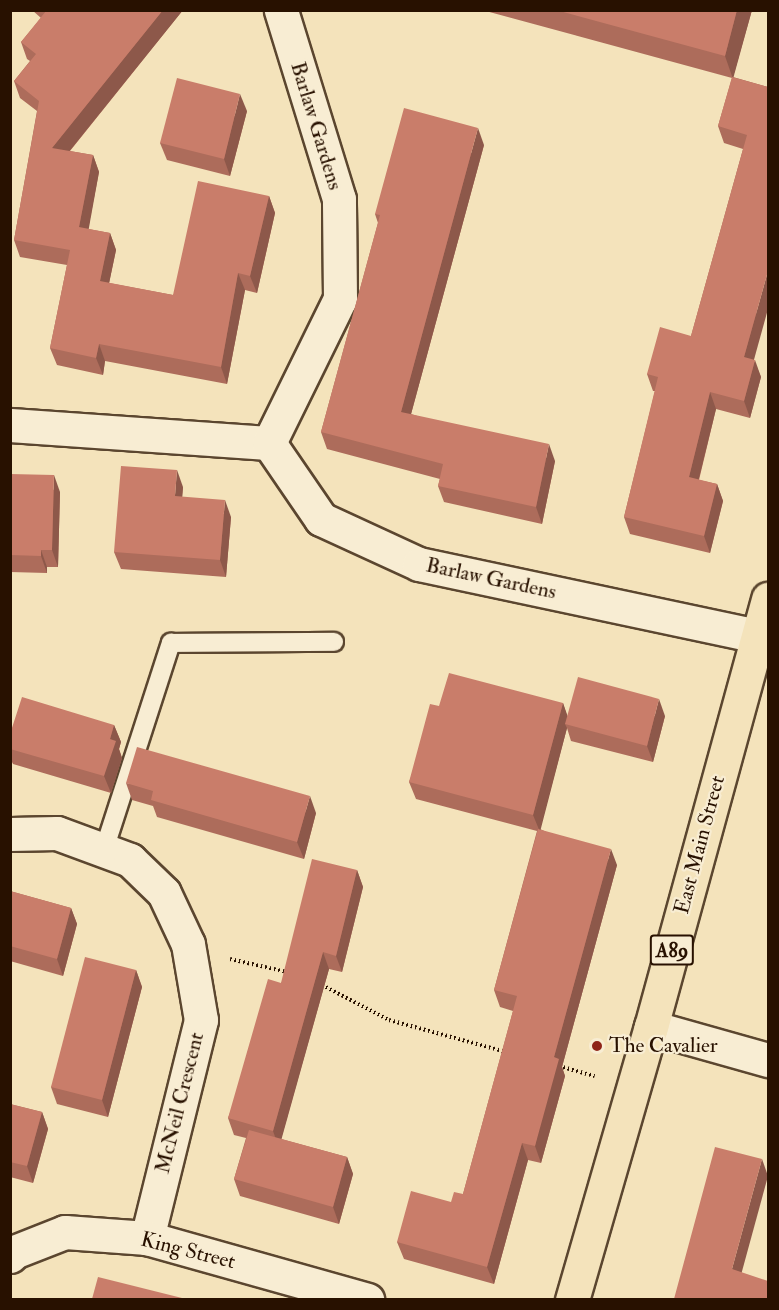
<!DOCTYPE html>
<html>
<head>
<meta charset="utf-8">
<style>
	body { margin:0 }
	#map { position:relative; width:779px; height:1310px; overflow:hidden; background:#f4e3bb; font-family:"IM FELL Double Pica",serif }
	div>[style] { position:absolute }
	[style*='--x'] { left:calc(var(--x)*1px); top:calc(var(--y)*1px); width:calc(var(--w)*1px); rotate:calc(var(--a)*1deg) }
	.path>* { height:4px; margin-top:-2px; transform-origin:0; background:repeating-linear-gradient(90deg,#281100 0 1.5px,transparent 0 4.5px) }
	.roads { filter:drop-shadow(2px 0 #5b462f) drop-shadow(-2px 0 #5b462f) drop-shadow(0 2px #5b462f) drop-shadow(0 -2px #5b462f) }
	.service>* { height:18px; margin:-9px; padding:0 9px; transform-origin:9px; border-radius:9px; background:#f8edd3 }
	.minor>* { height:33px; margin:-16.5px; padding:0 16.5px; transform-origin:16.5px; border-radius:16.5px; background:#f8edd3 }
	.primary>* { height:33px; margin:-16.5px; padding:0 16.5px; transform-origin:16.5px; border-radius:16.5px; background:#f4e3bb }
	.wall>* { inset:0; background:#ad6c5b }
	.shaded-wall>* { inset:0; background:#8d584a }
	.building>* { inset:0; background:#c97d6a }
	.dots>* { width:16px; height:16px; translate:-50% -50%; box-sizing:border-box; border:3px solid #f8edd3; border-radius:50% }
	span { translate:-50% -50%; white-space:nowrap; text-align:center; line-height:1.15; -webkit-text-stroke:4.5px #f8edd3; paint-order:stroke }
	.shield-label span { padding:2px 4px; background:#f8edd3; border:2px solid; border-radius:4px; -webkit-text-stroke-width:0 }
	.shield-label { font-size:20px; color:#281100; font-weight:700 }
	.street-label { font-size:21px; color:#281100 }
	.poi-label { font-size:21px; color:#281100 }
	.left { translate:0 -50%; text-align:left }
	.frame { position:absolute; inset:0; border:12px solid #281100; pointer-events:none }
</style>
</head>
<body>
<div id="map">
	<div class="path">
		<i style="--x:230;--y:959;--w:58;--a:12.8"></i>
		<i style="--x:322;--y:985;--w:76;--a:27.6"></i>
		<i style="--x:389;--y:1020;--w:121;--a:15.3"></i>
		<i style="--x:559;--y:1066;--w:37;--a:16"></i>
	</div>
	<div class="roads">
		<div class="service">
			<i style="--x:104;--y:850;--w:218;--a:-72.1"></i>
			<i style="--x:171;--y:643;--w:163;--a:-0.4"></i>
		</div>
		<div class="minor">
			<i style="--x:10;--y:425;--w:260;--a:4"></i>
			<i style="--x:269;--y:443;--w:92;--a:55.6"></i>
			<i style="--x:321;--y:519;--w:108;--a:24.7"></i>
			<i style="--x:419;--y:564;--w:347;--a:12"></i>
			<i style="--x:269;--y:443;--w:161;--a:-63.8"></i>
			<i style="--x:340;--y:299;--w:100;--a:-90.6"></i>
			<i style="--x:339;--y:199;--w:198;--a:-107.1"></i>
			<i style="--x:10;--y:834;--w:47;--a:-1.2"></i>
			<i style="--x:57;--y:833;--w:78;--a:20.3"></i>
			<i style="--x:130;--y:860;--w:47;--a:44.1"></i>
			<i style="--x:164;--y:893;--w:56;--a:64.8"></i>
			<i style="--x:188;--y:944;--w:77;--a:80.3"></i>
			<i style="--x:201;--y:1020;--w:225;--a:103.9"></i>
			<i style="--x:651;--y:1027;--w:122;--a:15.8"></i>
			<i style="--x:10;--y:1256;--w:6;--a:-45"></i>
			<i style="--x:14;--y:1252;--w:55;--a:-21.4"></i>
			<i style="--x:65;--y:1232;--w:82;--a:4.2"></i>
			<i style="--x:147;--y:1238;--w:229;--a:15.7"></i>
		</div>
		<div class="primary">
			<i style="--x:572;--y:1300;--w:284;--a:-73.9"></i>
			<i style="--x:651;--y:1027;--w:444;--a:-74.7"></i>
		</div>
	</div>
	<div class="wall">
		<i style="clip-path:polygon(32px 10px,183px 10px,70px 151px,93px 155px,99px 172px,88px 229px,110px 233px,116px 250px,109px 283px,173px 295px,269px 196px,275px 213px,257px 293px,245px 290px,227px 384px,105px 361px,103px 375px,57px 365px,50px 348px,67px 265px,20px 257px,14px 240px,37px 111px,20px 98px,14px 81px,30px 61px,27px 59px,21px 42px,41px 18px)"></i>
		<i style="clip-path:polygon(482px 10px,752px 10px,733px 77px,768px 87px,754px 360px,761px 377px,750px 418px,716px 409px,699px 480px,717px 484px,723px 501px,710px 553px,630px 534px,624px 517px,655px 391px,653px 391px,647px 374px,691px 336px,743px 149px,724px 143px,718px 126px,732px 78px)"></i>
		<i style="clip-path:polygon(247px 111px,230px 176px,167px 160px,160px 143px)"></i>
		<i style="clip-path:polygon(484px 145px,411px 414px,555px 461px,542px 524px,444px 502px,438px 486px,440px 479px,327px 449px,321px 432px,378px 223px,375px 214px)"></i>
		<i style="clip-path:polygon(10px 474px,60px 492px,58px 567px,47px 567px,47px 573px,10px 572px)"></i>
		<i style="clip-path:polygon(183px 487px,182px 497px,231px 517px,226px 577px,121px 569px,114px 552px)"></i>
		<i style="clip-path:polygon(563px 703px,567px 716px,665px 716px,653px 762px,571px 741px,567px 728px,540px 829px,617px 865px,562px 1067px,565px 1076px,541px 1163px,528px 1160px,494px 1284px,404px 1259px,397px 1242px,463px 1194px,513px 1011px,500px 1007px,494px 990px,537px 831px,416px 799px,409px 782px,439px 706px)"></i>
		<i style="clip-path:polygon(114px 725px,121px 742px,119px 749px,122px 758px,111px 793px,13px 764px,10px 758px,10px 734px)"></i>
		<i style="clip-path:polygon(126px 783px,316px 813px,304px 859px,157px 817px,153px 806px,132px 800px)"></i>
		<i style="clip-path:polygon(357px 870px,363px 887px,342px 972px,329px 969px,281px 1139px,347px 1157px,353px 1174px,339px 1224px,240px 1196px,234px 1179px,246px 1138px,234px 1135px,228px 1118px,281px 983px)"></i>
		<i style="clip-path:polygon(10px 891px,71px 908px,77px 924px,63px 976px,10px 961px)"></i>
		<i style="clip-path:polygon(136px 970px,142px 987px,108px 1117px,57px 1104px,51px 1087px)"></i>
		<i style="clip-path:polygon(10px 1104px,42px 1112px,48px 1129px,33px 1183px,10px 1177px)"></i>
	</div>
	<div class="shaded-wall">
		<i style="clip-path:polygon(163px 10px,183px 10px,59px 164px,52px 148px)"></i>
		<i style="clip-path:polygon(737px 10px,752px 10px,733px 79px,725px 56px)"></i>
		<i style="clip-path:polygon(240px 94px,247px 111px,230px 176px,224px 159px)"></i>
		<i style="clip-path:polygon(478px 128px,484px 145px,407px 429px,401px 412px)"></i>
		<i style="clip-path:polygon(93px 155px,99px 172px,86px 244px,79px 227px)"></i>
		<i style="clip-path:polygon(269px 196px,275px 213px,257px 293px,250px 276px)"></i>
		<i style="clip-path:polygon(110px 233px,116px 250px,106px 298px,100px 281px)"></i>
		<i style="clip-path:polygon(768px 271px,768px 309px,750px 374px,744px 357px)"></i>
		<i style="clip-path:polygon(238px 273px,245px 290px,227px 384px,221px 367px)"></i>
		<i style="clip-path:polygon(99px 344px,105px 361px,103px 375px,96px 358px)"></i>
		<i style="clip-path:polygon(755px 360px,761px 377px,750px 418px,744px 401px)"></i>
		<i style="clip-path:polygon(710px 392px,716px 409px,695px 494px,689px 477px)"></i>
		<i style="clip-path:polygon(549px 444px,555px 461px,542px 524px,536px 507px)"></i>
		<i style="clip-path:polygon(177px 470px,183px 487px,181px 513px,175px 496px)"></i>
		<i style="clip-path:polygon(54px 475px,60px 492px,58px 567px,52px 550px)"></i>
		<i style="clip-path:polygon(717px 484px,723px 501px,710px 553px,704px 536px)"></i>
		<i style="clip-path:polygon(225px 500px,231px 517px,226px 577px,220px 560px)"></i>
		<i style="clip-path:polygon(41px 550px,47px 567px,47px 573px,41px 556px)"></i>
		<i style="clip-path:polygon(659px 699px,665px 716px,653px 762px,647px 746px)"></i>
		<i style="clip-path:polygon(563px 703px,569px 720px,565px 724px,567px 728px,540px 832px,533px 815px)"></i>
		<i style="clip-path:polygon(114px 725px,121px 742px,119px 749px,122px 758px,111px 793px,104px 776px,110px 739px)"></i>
		<i style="clip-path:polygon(310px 796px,316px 813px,304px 859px,297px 842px)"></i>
		<i style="clip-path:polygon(611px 849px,617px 865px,562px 1067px,565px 1076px,541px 1163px,535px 1146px,554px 1057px)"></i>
		<i style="clip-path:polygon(357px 870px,363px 887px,342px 972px,336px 956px)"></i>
		<i style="clip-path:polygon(71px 908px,77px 924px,63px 976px,57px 959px)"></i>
		<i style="clip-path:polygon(323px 952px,329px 969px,279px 1148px,273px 1131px)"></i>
		<i style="clip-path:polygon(136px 970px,142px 987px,108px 1117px,102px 1100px)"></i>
		<i style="clip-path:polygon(42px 1112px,48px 1129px,33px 1183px,27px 1166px)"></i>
		<i style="clip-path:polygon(522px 1143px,528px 1160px,494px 1284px,487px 1267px)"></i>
		<i style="clip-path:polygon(347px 1157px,353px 1174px,339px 1224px,333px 1207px)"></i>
		<i style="clip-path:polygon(762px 1159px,768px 1176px,738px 1286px,732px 1269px)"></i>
	</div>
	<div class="building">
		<i style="clip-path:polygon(45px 10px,163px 10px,52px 148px,93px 155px,79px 227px,110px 233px,100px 281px,173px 295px,198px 181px,269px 196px,250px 276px,238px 273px,221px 367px,99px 344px,96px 358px,50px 348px,70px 250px,14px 240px,39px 101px,14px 81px,36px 54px,21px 42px,46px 11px)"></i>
		<i style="clip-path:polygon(556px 10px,737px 10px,725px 56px)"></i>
		<i style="clip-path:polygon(732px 77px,768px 87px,768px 271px,744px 357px,755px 360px,744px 401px,710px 392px,689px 477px,717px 484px,704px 536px,624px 517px,658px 377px,647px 374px,660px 327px,691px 336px,747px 135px,718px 126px)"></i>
		<i style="clip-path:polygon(177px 78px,240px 94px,224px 159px,160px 143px)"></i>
		<i style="clip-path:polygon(404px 108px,478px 128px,401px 412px,549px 444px,536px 507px,438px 486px,443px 464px,321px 432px,380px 215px,375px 214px)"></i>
		<i style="clip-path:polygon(121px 466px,177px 470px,175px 496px,225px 500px,220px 560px,114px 552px)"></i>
		<i style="clip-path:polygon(10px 474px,54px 475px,52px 550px,41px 550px,41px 556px,10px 555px)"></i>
		<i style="clip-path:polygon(449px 673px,563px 703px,533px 815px,409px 782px,430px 704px,439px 706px)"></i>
		<i style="clip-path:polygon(578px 677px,659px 699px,647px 746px,565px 724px)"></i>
		<i style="clip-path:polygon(22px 697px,114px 725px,110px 739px,116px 741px,104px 776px,10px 749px,10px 734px)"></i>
		<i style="clip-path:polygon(137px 747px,310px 796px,297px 842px,151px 800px,153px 791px,126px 783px)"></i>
		<i style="clip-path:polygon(538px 829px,611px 849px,554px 1057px,559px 1059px,535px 1146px,522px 1143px,487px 1267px,397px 1242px,411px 1191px,451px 1202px,454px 1192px,463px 1194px,517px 996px,494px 990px)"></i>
		<i style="clip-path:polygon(312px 859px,357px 870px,336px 956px,323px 952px,273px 1131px,228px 1118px,268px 979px,281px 983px)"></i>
		<i style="clip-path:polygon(10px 891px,71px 908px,57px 959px,10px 946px)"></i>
		<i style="clip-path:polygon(85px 957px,136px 970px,102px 1100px,51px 1087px)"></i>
		<i style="clip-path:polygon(10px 1104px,42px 1112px,27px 1166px,10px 1162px)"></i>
		<i style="clip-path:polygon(249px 1130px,347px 1157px,333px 1207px,234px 1179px)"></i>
		<i style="clip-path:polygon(715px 1147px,762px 1159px,732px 1269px,768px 1281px,768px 1299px,674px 1299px)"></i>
		<i style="clip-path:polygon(98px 1277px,186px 1299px,92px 1299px)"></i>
	</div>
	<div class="dots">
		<i style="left:597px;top:1046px;background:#8f2418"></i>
	</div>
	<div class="shield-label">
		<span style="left:672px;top:950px">A89</span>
	</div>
	<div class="street-label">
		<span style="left:316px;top:126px;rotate:73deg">Barlaw Gardens</span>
		<span style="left:491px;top:579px;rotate:12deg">Barlaw Gardens</span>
		<span style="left:700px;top:845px;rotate:-75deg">East Main Street</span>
		<span style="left:180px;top:1103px;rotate:-76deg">McNeil Crescent</span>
		<span style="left:188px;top:1251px;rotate:14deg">King Street</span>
	</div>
	<div class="poi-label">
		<span class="left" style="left:609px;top:1046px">The Cavalier</span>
	</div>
	<div class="frame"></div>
</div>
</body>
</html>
